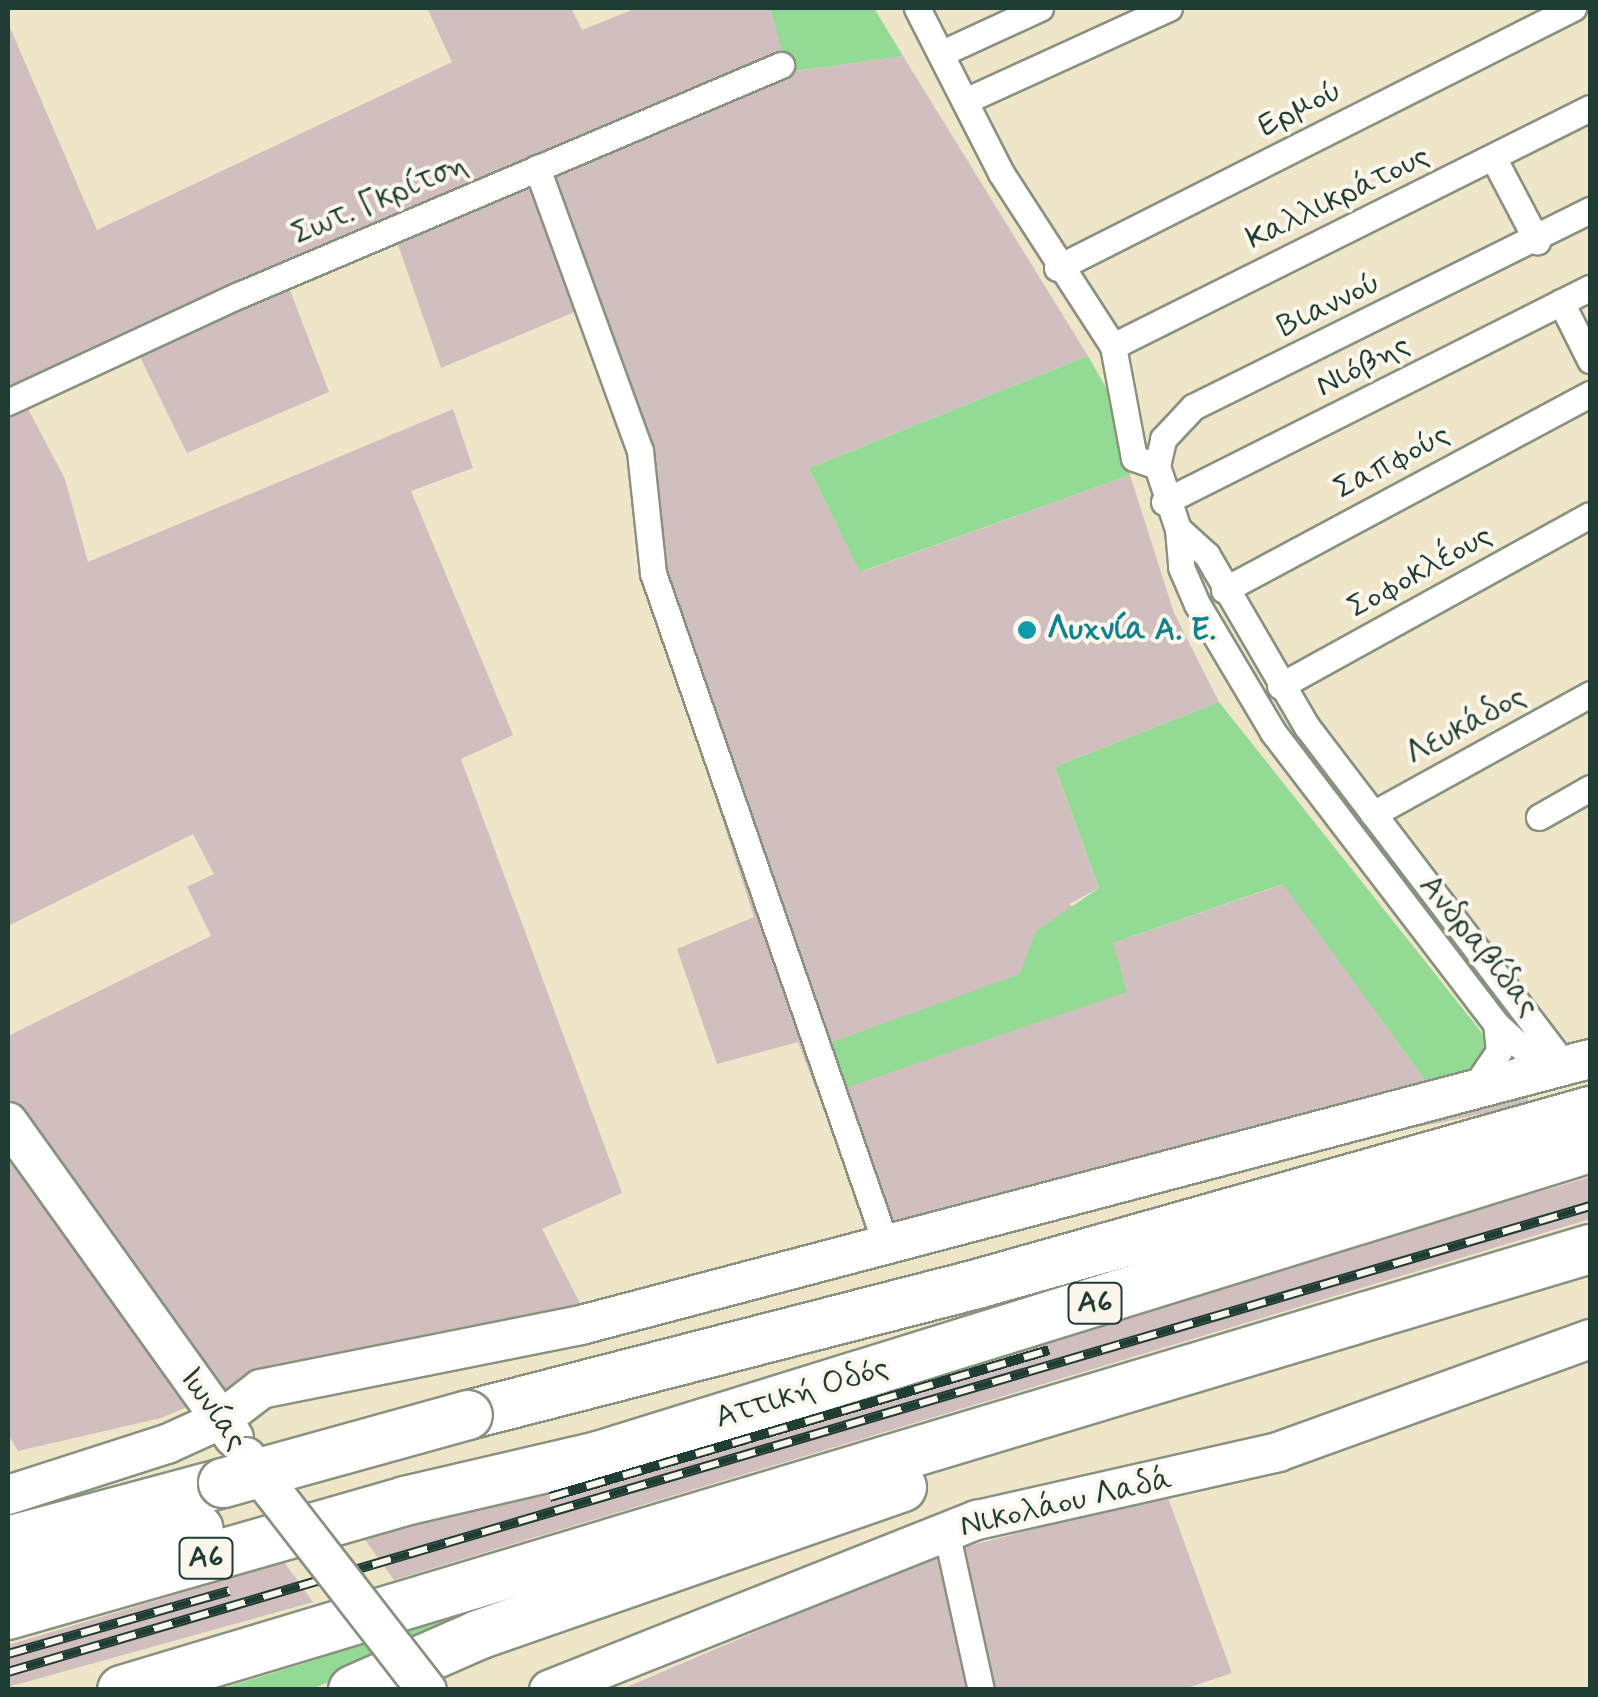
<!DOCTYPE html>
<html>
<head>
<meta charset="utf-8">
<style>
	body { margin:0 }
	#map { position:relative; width:1598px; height:1697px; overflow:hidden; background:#efe6ca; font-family:Mynerve,sans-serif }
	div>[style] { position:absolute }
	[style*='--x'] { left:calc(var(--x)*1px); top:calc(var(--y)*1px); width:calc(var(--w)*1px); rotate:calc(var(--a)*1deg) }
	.industrial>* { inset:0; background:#d1bfbf }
	.green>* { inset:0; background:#93db95 }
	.roads { filter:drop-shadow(2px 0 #87927f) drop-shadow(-2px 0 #87927f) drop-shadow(0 2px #87927f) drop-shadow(0 -2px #87927f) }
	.street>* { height:25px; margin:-12.5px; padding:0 12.5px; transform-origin:12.5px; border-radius:12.5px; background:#fff }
	.secondary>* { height:38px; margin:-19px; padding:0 19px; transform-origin:19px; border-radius:19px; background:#fff }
	.highway>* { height:48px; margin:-24px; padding:0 24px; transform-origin:24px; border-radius:24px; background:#fff }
	.rail>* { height:10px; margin-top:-5px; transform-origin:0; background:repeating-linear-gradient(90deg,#fbf7ec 0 19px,#1f3d34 0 38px); box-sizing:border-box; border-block:2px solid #1f3d34 }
	.bridges { filter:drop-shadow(2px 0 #87927f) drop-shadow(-2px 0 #87927f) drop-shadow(0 2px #87927f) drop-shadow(0 -2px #87927f) }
	.secondary-bridge>* { height:38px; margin:-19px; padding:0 19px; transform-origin:19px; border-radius:19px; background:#fff }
	.highway-bridge>* { height:48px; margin:-24px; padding:0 24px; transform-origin:24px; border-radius:24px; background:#fff }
	.dots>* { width:28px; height:28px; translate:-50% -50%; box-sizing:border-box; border:5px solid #fbf7ec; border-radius:50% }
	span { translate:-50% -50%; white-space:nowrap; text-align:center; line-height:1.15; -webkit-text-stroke:8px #fbf7ec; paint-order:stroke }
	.shield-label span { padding:2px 8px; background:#fbf7ec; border:2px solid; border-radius:8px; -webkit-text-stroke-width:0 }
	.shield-label { font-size:30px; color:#1f3d34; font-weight:700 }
	.street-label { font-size:32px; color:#1f3d34 }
	.culture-label { font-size:32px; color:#0d838f; font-weight:700 }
	.left { translate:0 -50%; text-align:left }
	.frame { position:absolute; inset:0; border:10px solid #1f3d34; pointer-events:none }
</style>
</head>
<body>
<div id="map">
	<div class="industrial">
		<i style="clip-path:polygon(427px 8px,571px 8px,582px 30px,637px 8px,770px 8px,789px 72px,903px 56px,1088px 356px,809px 468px,861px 572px,1130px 475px,1174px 613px,1219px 702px,1055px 767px,1099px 888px,1069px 904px,1113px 943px,1284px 884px,1441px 1102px,1521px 1082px,1530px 1104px,873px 1240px,798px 1042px,717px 1064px,677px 949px,754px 917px,649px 594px,652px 500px,577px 311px,441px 368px,396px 239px,288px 285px,329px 392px,187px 453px,136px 349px,25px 403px,65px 479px,88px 562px,453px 409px,473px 468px,411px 491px,513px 735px,461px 759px,622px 1193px,542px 1229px,588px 1319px,285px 1366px,161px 1418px,18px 1451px,8px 1435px,8px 1036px,211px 936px,187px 887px,214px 874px,193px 834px,8px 926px,8px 23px,97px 230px,452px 62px)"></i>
		<i style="clip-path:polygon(1590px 1177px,1590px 1219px,394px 1580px,363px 1537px)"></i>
		<i style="clip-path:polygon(1167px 1495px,1232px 1673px,1181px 1690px,620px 1690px,937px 1554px)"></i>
		<i style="clip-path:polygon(284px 1562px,313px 1602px,8px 1687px,8px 1645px)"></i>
	</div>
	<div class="green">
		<i style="clip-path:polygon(770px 8px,874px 8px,903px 56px,788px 72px)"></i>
		<i style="clip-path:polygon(1088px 356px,1112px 398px,1130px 475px,860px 572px,809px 468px)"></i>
		<i style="clip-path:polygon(1219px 702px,1521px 1082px,1441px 1102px,1283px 884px,1113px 943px,1127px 992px,842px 1089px,827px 1044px,1020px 974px,1036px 931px,1099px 888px,1055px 767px)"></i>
		<i style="clip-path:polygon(668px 1550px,311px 1689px,221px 1689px)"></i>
	</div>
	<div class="roads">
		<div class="street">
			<i style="--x:917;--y:8;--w:185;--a:63"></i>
			<i style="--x:1001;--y:173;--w:206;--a:57.1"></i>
			<i style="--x:1113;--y:346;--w:114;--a:79.4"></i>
			<i style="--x:1134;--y:458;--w:24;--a:19"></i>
			<i style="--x:942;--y:53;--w:108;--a:-24.7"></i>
			<i style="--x:967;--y:100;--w:222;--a:-24.5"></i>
			<i style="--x:1494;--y:159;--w:93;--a:62.3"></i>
			<i style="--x:537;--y:168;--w:301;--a:70"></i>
			<i style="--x:640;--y:451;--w:123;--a:83.9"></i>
			<i style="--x:653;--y:573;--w:708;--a:70.87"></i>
			<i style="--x:1057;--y:268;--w:578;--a:-26.74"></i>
			<i style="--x:1561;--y:302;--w:65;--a:63.4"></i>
			<i style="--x:1113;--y:346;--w:533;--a:-26.52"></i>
			<i style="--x:8;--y:402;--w:255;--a:-24.9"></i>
			<i style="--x:239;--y:295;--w:589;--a:-22.99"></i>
			<i style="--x:1164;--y:502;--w:477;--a:-26.7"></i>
			<i style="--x:1178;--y:529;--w:38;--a:85"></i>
			<i style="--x:1181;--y:567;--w:40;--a:66.6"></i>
			<i style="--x:1197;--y:604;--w:149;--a:59.3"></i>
			<i style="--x:1273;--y:732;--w:367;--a:52.6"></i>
			<i style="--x:1496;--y:1024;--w:43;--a:42.2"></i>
			<i style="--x:1528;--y:1053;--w:36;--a:21"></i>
			<i style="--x:1224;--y:590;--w:415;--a:-28.2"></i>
			<i style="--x:1280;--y:686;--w:354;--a:-28.9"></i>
			<i style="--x:1373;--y:814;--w:248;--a:-28.9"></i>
			<i style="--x:1539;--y:817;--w:59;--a:-29.6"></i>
			<i style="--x:1567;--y:1068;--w:429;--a:-127.3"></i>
			<i style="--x:1307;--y:727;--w:199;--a:-120.2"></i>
			<i style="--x:1207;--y:555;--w:39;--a:-138"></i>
			<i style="--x:1178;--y:529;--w:66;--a:-108.4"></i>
			<i style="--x:1157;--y:466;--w:28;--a:-77"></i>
			<i style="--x:1163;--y:439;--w:44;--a:-46.8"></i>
			<i style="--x:1193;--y:407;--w:443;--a:-26.4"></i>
			<i style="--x:1473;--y:1089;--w:46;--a:-55.6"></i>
			<i style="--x:1499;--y:1051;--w:27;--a:-96"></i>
			<i style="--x:946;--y:1531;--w:163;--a:77.6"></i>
		</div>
		<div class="secondary">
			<i style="--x:8;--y:1122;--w:388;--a:54.4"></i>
			<i style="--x:8;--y:1495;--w:167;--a:-17.8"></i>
			<i style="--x:167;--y:1444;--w:60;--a:-24.4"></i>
			<i style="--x:222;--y:1419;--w:49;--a:-37.6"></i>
			<i style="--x:261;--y:1389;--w:326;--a:-11.3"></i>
			<i style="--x:581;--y:1325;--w:1043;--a:-14.77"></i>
			<i style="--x:549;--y:1690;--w:461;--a:-21.7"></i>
			<i style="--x:977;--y:1520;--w:309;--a:-12.7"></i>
			<i style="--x:1278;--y:1452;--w:332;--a:-19.9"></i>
		</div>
		<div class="highway">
			<i style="--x:468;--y:1415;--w:526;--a:-14.43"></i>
			<i style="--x:977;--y:1284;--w:637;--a:-15.76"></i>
			<i style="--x:8;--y:1541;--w:223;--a:-15.1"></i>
			<i style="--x:8;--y:1579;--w:197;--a:-14.7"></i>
			<i style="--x:8;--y:1615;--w:413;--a:-16"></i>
			<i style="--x:405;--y:1501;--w:198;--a:-13.1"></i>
			<i style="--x:598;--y:1456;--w:1039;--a:-17.25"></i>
			<i style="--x:122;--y:1690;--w:1533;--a:-16.72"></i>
			<i style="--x:353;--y:1690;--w:137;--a:-23.7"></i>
			<i style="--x:478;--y:1635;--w:449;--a:-19.2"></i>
		</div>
	</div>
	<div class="rail">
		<i style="--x:550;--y:1497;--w:520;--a:-16.41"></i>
		<i style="--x:8;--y:1654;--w:230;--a:-15.9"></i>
		<i style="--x:8;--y:1672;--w:1649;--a:-16.41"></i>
	</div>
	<div class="bridges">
		<div class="secondary-bridge">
			<i style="--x:246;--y:1457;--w:295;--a:52.2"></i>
		</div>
		<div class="highway-bridge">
			<i style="--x:223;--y:1483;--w:254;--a:-15.5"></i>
		</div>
	</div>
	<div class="dots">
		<i style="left:1027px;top:630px;background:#0f9aa8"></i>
	</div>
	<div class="shield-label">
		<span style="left:1095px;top:1303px">Α6</span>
		<span style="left:206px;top:1558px">Α6</span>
	</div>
	<div class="street-label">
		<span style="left:1300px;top:109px;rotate:-27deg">Ερμού</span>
		<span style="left:1338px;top:198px;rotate:-26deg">Καλλικράτους</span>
		<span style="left:380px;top:200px;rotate:-23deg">Σωτ. Γκρίτση</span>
		<span style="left:1329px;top:305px;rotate:-26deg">Βιαννού</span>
		<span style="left:1363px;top:366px;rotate:-27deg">Νιόβης</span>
		<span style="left:1392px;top:462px;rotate:-28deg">Σαπφούς</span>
		<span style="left:1420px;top:572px;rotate:-29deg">Σοφοκλέους</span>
		<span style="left:1466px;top:726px;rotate:-29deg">Λευκάδος</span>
		<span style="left:1479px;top:946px;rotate:51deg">Ανδραβίδας</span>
		<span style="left:802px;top:1393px;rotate:-17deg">Αττική Οδός</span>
		<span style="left:213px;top:1409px;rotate:55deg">Ιωνίας</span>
		<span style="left:1066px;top:1503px;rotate:-13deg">Νικολάου Λαδά</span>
	</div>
	<div class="culture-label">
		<span class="left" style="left:1047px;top:630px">Λυχνία A. E.</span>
	</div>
	<div class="frame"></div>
</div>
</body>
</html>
